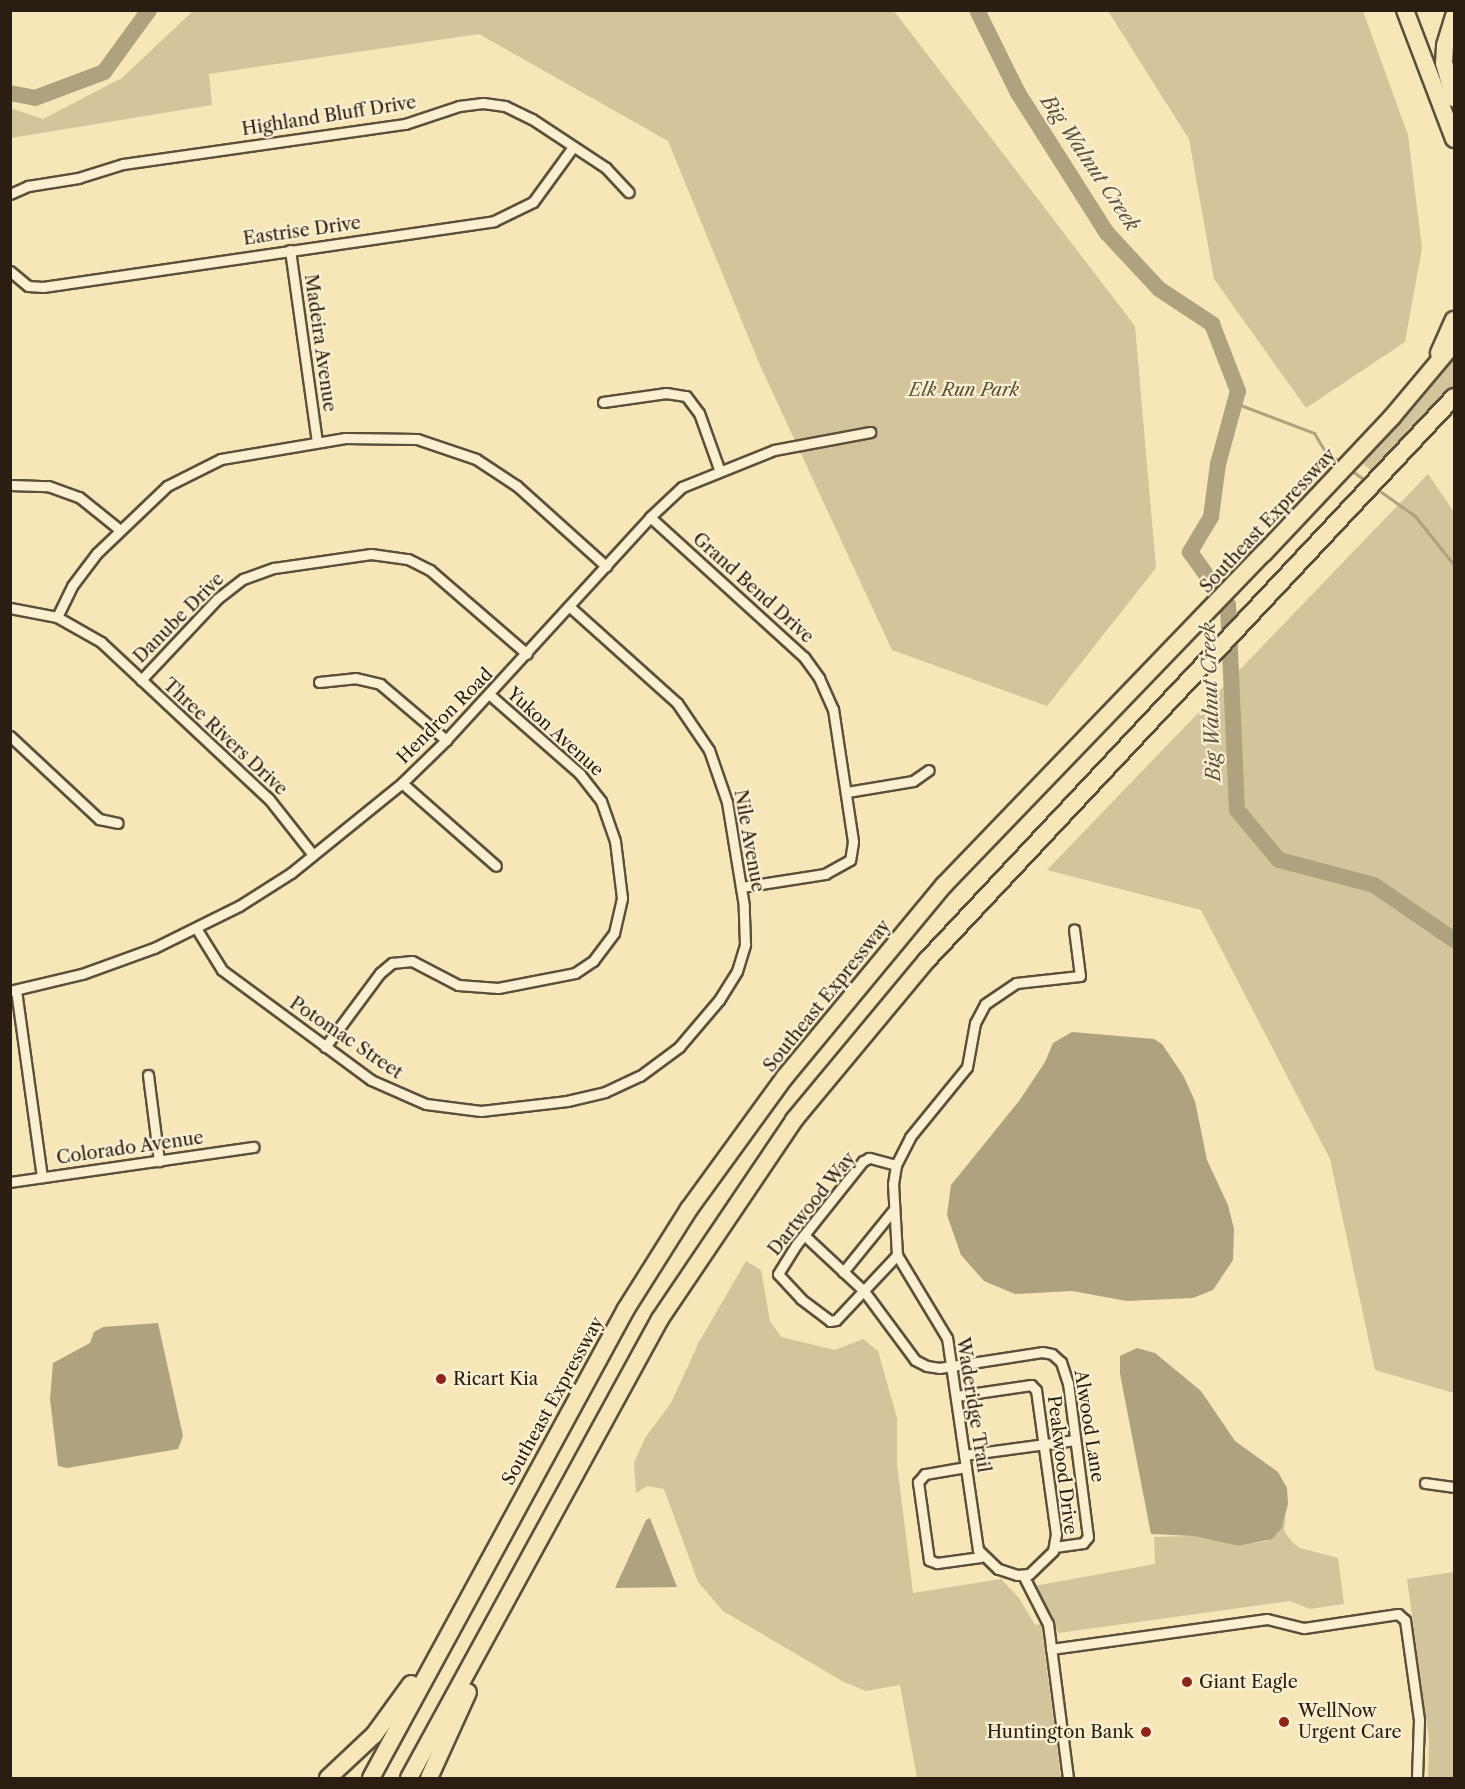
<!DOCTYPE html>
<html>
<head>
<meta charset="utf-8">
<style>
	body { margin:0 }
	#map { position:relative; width:1465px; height:1789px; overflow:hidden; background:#f7e6b8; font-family:"Libre Caslon Text",serif }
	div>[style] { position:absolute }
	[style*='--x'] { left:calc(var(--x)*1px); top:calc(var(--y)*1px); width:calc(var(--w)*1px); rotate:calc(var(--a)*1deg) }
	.green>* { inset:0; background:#d4c49c }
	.water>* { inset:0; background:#b1a27f }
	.stream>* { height:3px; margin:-1.5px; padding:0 1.5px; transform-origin:1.5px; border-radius:1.5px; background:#b1a27f }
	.river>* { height:16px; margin:-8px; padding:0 8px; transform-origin:8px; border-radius:8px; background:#b1a27f }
	.roads { filter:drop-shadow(2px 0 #5c503b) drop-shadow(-2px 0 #5c503b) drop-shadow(0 2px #5c503b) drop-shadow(0 -2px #5c503b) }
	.street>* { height:9px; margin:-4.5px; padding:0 4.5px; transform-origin:4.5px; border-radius:4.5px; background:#faefd1 }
	.highway>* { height:16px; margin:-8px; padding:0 8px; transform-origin:8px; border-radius:8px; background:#f7e6b8 }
	.dots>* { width:16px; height:16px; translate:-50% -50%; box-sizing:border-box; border:3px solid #faefd1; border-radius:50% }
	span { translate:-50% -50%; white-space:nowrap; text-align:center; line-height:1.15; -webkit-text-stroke:4.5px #faefd1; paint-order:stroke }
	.street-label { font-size:18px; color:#291e11 }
	.park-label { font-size:18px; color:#5c503b; font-style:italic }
	.poi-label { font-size:18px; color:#291e11 }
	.left { translate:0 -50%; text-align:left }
	.right { translate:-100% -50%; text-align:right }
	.water-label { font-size:20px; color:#5f533d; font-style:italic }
	.frame { position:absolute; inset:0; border:12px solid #291e11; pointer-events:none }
</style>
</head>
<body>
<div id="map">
	<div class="green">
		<i style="clip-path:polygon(193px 11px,894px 11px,1135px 326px,1156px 568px,1047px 706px,892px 650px,759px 363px,668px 141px,479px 34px,209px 74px,212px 105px,11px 138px,10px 108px,43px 119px,122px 78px)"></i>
		<i style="clip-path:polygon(1108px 11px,1363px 11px,1408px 135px,1422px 248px,1405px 342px,1306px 408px,1214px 279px,1189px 139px)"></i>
		<i style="clip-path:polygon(1454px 353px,1454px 387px,1375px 474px,1361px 462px)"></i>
		<i style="clip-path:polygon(1428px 474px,1454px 512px,1454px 1393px,1375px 1370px,1330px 1159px,1201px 910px,1047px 870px)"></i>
		<i style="clip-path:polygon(746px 1261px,761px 1270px,770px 1321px,781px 1337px,835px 1350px,863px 1339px,878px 1351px,897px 1418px,897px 1464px,913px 1593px,1001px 1579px,1019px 1598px,1035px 1625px,1041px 1624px,1061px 1778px,917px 1778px,900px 1685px,866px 1691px,844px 1682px,723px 1611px,698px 1582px,664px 1489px,647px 1486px,636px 1493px,634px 1463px,645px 1438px,671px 1403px,698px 1344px)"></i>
		<i style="clip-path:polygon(1286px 1516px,1284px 1531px,1292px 1542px,1300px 1548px,1338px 1558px,1344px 1604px,1310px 1609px,1290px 1601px,1058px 1633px,1034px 1586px,1155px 1564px,1154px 1537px,1193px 1536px,1239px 1546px,1267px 1541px,1282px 1528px)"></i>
		<i style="clip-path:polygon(1454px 1572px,1454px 1778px,1428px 1778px,1429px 1740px,1407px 1579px)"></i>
	</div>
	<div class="water">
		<i style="clip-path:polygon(1072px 1032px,1154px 1039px,1162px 1044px,1183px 1075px,1195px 1101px,1207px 1160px,1228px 1205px,1234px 1229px,1233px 1260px,1213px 1290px,1193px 1298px,1127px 1301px,1072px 1291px,1015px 1294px,984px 1281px,961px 1255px,947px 1215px,951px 1185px,1019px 1101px,1045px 1062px,1053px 1043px)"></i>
		<i style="clip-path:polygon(158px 1323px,183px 1436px,178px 1449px,67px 1468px,58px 1466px,50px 1399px,53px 1363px,90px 1343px,94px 1332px,103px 1327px)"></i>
		<i style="clip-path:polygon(1137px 1348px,1155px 1353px,1201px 1391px,1235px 1441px,1278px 1472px,1287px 1488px,1288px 1504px,1282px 1528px,1272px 1539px,1239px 1546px,1193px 1536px,1151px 1534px,1120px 1374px,1120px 1356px)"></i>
		<i style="clip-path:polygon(650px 1518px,677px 1587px,615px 1588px,646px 1520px)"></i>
	</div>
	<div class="stream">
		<i style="--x:1235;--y:403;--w:85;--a:20.8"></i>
		<i style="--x:1314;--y:433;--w:21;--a:59"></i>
		<i style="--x:1325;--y:451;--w:19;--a:36"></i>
		<i style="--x:1351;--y:470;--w:20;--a:37"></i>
		<i style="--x:1377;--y:489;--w:47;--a:35.4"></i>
		<i style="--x:1415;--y:516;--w:63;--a:51.5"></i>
	</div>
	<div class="river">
		<i style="--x:977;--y:10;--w:93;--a:63.7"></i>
		<i style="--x:1018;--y:93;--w:166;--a:57.6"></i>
		<i style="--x:1107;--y:233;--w:76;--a:47.1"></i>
		<i style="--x:1159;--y:289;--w:64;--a:33.4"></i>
		<i style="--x:1212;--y:324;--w:72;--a:68.8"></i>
		<i style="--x:1238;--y:391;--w:76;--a:105.3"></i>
		<i style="--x:1218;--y:464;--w:53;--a:97.5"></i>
		<i style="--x:1211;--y:517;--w:41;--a:121"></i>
		<i style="--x:1190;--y:552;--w:65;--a:54.4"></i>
		<i style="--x:1228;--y:605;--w:205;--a:87.5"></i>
		<i style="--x:1237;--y:810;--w:65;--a:50"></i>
		<i style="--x:1279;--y:860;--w:98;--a:14.7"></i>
		<i style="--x:1374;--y:885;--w:97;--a:34.5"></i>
		<i style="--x:10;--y:93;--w:25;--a:11"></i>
		<i style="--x:35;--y:98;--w:74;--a:-20.6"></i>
		<i style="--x:104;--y:72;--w:77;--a:-54"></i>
	</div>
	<div class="roads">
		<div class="street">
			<i style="--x:10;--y:194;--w:20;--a:-24"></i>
			<i style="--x:28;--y:186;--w:51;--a:-9.1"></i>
			<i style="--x:78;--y:178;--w:47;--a:-17.3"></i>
			<i style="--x:123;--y:164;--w:285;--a:-8.1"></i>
			<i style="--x:405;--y:124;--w:57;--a:-18.4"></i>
			<i style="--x:459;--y:106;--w:24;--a:-7"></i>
			<i style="--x:483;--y:103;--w:22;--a:8"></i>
			<i style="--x:505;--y:106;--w:30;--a:26"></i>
			<i style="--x:532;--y:119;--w:89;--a:33.5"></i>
			<i style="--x:606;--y:168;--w:33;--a:47"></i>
			<i style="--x:290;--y:250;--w:193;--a:82"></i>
			<i style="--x:10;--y:271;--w:23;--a:40"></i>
			<i style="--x:28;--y:286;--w:15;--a:4"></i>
			<i style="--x:43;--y:287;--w:456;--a:-8.3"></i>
			<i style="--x:494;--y:221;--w:43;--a:-26"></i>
			<i style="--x:533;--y:202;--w:68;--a:-54"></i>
			<i style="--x:603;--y:402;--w:64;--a:-8.1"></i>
			<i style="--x:666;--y:393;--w:20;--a:9"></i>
			<i style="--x:686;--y:396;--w:21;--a:53"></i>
			<i style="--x:699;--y:413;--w:59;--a:70.3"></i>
			<i style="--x:10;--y:485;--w:38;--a:2"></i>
			<i style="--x:48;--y:486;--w:33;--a:20"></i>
			<i style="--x:79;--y:497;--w:51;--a:38.7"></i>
			<i style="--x:650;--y:517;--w:208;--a:42.3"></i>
			<i style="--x:804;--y:657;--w:26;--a:54"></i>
			<i style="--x:819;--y:678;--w:34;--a:66"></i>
			<i style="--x:833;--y:709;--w:134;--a:81.4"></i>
			<i style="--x:853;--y:842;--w:18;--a:99"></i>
			<i style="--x:850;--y:860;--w:29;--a:151"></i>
			<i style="--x:825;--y:874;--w:85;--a:171.2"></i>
			<i style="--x:10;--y:608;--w:48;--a:10.8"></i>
			<i style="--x:57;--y:617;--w:51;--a:29.6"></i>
			<i style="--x:101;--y:642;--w:230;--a:43.1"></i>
			<i style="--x:269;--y:799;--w:71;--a:51.8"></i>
			<i style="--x:57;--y:617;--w:34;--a:-64"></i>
			<i style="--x:72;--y:586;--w:41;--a:-52.9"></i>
			<i style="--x:97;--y:553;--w:97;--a:-43.7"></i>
			<i style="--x:167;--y:486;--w:60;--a:-26.6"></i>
			<i style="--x:221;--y:459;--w:126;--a:-9.6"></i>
			<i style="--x:345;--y:438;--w:72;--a:0.8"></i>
			<i style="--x:417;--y:439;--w:62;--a:18.7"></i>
			<i style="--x:476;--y:459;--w:49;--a:33.4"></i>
			<i style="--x:517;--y:486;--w:120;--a:42"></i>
			<i style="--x:141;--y:680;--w:111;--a:-46.8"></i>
			<i style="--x:217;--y:599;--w:33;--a:-38"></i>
			<i style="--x:243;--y:579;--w:33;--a:-20"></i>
			<i style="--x:274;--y:568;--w:98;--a:-8.2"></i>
			<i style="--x:371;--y:554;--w:37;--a:8"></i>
			<i style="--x:408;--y:559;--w:25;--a:27"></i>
			<i style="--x:430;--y:570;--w:128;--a:40.9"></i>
			<i style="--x:319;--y:682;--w:36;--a:-6"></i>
			<i style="--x:355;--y:678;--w:26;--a:13"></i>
			<i style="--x:380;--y:684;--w:87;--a:40.3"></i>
			<i style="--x:10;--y:736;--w:122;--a:43"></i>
			<i style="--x:99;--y:819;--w:19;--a:12"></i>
			<i style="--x:402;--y:783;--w:125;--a:41.4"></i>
			<i style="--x:847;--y:792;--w:67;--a:-9.5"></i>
			<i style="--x:913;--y:781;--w:19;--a:-35"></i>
			<i style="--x:196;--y:928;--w:49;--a:58.2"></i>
			<i style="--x:222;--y:970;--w:185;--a:36.4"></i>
			<i style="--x:371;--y:1080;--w:60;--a:23.6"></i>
			<i style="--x:426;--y:1104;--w:55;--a:7.3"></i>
			<i style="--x:481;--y:1111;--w:87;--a:-6.6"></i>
			<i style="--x:567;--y:1101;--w:39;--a:-13"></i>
			<i style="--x:605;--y:1092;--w:38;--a:-25"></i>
			<i style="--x:640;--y:1076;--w:49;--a:-36.6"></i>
			<i style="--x:679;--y:1047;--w:62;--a:-49.6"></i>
			<i style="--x:719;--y:1000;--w:34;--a:-58"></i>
			<i style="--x:737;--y:971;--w:28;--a:-73"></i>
			<i style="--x:745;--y:944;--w:38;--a:-92"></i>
			<i style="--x:744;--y:906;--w:105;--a:-99.3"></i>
			<i style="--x:727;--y:802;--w:55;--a:-109.1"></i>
			<i style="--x:709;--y:750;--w:57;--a:-124.2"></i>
			<i style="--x:677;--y:703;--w:145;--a:-138.1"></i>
			<i style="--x:16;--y:990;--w:189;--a:82.1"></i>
			<i style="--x:10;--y:991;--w:74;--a:-13.3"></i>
			<i style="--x:82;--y:974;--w:77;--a:-19.9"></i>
			<i style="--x:154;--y:948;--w:95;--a:-26.3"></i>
			<i style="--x:239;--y:906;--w:62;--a:-32.4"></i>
			<i style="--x:291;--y:873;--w:143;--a:-39"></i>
			<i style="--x:402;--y:783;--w:62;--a:-44.3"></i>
			<i style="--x:446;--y:740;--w:302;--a:-47.5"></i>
			<i style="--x:650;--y:517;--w:44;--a:-43.2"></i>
			<i style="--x:682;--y:487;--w:99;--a:-21.9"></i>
			<i style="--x:774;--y:450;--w:98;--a:-10.6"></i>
			<i style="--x:325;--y:1047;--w:92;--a:-53.4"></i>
			<i style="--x:380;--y:973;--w:16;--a:-40"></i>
			<i style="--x:392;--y:963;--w:20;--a:-6"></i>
			<i style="--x:412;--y:961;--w:52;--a:27.6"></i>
			<i style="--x:458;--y:985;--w:40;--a:4.3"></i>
			<i style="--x:498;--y:988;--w:78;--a:-11"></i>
			<i style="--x:575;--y:973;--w:22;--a:-34"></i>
			<i style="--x:593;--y:961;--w:35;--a:-53"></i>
			<i style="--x:614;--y:933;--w:36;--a:-77"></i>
			<i style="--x:622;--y:898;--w:57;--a:-97"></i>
			<i style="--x:615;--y:841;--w:42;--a:-109.3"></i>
			<i style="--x:601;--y:801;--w:34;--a:-128"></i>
			<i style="--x:580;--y:774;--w:120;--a:-138.7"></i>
			<i style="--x:148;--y:1075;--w:87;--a:82.7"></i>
			<i style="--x:896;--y:1165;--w:28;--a:-165"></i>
			<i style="--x:869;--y:1158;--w:7;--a:153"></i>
			<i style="--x:863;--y:1161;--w:107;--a:128.6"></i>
			<i style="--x:796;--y:1245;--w:34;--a:122"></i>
			<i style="--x:778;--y:1274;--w:34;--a:47"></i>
			<i style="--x:801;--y:1299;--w:36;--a:37"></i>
			<i style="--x:830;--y:1321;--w:6;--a:-9"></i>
			<i style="--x:836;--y:1320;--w:89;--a:-46.8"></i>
			<i style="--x:10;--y:1182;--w:246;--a:-8.2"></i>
			<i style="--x:804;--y:1235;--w:82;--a:43"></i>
			<i style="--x:864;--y:1291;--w:86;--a:53.5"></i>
			<i style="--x:915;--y:1360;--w:13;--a:27"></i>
			<i style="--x:927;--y:1366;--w:12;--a:9"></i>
			<i style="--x:939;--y:1368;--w:104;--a:-8.8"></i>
			<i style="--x:1042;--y:1352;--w:10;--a:11"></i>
			<i style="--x:1052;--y:1354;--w:12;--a:42"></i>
			<i style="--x:1061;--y:1362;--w:22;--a:72"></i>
			<i style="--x:1068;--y:1383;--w:155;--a:82.6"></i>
			<i style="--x:1088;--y:1537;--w:8;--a:130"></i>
			<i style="--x:1083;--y:1543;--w:27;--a:172"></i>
			<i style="--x:843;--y:1272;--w:81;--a:-51"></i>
			<i style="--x:956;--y:1396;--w:76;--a:-8.3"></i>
			<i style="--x:1031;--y:1385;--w:7;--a:45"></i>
			<i style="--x:1036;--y:1390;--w:145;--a:82.1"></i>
			<i style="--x:1056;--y:1534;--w:17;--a:100"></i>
			<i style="--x:1053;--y:1551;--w:33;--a:136"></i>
			<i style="--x:1029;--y:1574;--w:12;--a:175"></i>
			<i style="--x:1017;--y:1575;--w:20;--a:-162"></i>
			<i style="--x:998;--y:1569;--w:28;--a:-136"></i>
			<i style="--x:978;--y:1550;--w:214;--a:-98.3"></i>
			<i style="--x:947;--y:1338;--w:97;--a:-121.1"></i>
			<i style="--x:897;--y:1255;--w:71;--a:-93.2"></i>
			<i style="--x:893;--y:1184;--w:19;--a:-81"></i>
			<i style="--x:896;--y:1165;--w:31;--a:-63"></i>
			<i style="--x:910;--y:1137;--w:90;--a:-50.8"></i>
			<i style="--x:967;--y:1067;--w:45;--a:-79.7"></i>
			<i style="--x:975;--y:1023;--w:21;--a:-62"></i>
			<i style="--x:985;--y:1004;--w:37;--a:-34"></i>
			<i style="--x:1016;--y:983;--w:64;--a:-6.2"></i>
			<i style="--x:1080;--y:976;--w:47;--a:-97.3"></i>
			<i style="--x:964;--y:1455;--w:112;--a:-7.7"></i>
			<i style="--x:966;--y:1467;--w:42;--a:170.3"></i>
			<i style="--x:925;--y:1474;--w:11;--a:131"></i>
			<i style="--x:918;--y:1482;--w:79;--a:82"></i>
			<i style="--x:929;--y:1560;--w:9;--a:21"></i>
			<i style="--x:937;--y:1563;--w:44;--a:-7.8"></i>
			<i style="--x:1425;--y:1483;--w:29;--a:8"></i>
			<i style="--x:1023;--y:1575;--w:55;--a:63"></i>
			<i style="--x:1048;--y:1624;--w:155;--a:82.6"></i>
			<i style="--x:1051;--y:1649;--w:218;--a:-7.9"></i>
			<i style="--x:1267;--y:1619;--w:38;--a:14"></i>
			<i style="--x:1304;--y:1628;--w:95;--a:-8.5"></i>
			<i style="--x:1398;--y:1614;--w:9;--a:41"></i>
			<i style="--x:1405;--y:1620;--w:101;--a:82"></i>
			<i style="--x:1419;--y:1720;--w:58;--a:92"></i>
		</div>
		<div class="highway">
			<i style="--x:1405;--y:10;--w:138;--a:69.2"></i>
			<i style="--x:1454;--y:16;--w:31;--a:107"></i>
			<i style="--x:1445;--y:46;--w:17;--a:93"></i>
			<i style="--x:1444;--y:63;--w:37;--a:74"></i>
			<i style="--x:1439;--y:353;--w:36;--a:-66"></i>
			<i style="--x:328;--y:1778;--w:63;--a:-43.1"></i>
			<i style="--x:374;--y:1735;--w:63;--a:-54"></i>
			<i style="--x:371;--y:1778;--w:534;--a:-61.47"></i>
			<i style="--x:626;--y:1309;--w:118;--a:-57.8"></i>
			<i style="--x:689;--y:1209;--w:163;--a:-54"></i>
			<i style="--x:785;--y:1077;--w:249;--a:-50.4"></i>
			<i style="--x:944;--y:885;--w:461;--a:-46.1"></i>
			<i style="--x:1264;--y:553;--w:187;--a:-46.7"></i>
			<i style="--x:1392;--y:417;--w:97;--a:-50"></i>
			<i style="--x:409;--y:1778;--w:523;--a:-61.33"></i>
			<i style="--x:660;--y:1319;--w:240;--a:-56"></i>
			<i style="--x:794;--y:1120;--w:208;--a:-50.3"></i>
			<i style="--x:927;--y:960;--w:771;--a:-46.89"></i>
			<i style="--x:429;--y:1778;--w:94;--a:-65.6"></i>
		</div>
	</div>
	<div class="dots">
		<i style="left:441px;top:1379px;background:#8f2418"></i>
		<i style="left:1187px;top:1682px;background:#8f2418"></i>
		<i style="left:1284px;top:1722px;background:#8f2418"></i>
		<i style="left:1146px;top:1732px;background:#8f2418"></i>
	</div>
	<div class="street-label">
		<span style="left:329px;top:116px;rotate:-9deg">Highland Bluff Drive</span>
		<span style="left:302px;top:231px;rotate:-8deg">Eastrise Drive</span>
		<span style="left:320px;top:343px;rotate:82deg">Madeira Avenue</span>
		<span style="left:1268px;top:521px;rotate:-47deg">Southeast Expressway</span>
		<span style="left:753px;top:588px;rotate:42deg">Grand Bend Drive</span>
		<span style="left:179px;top:618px;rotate:-45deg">Danube Drive</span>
		<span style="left:445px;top:716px;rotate:-45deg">Hendron Road</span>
		<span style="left:555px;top:732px;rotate:42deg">Yukon Avenue</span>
		<span style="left:225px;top:737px;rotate:43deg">Three Rivers Drive</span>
		<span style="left:749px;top:841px;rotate:80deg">Nile Avenue</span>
		<span style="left:827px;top:996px;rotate:-51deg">Southeast Expressway</span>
		<span style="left:346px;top:1038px;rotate:34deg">Potomac Street</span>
		<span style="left:130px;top:1148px;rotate:-8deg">Colorado Avenue</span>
		<span style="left:812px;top:1204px;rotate:-51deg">Dartwood Way</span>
		<span style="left:553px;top:1401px;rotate:-61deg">Southeast Expressway</span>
		<span style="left:973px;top:1405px;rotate:81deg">Waderidge Trail</span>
		<span style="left:1089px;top:1426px;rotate:81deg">Alwood Lane</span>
		<span style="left:1062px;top:1465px;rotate:83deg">Peakwood Drive</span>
	</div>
	<div class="park-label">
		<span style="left:964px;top:390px">Elk Run Park</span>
	</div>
	<div class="poi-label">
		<span class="left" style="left:453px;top:1379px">Ricart Kia</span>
		<span class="left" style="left:1199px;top:1682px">Giant Eagle</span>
		<span class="left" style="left:1298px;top:1722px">WellNow<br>Urgent Care</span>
		<span class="right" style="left:1134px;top:1732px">Huntington Bank</span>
	</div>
	<div class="water-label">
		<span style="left:1090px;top:163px;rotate:56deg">Big Walnut Creek</span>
		<span style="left:1211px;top:702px;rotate:-92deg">Big Walnut Creek</span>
	</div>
	<div class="frame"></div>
</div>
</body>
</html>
